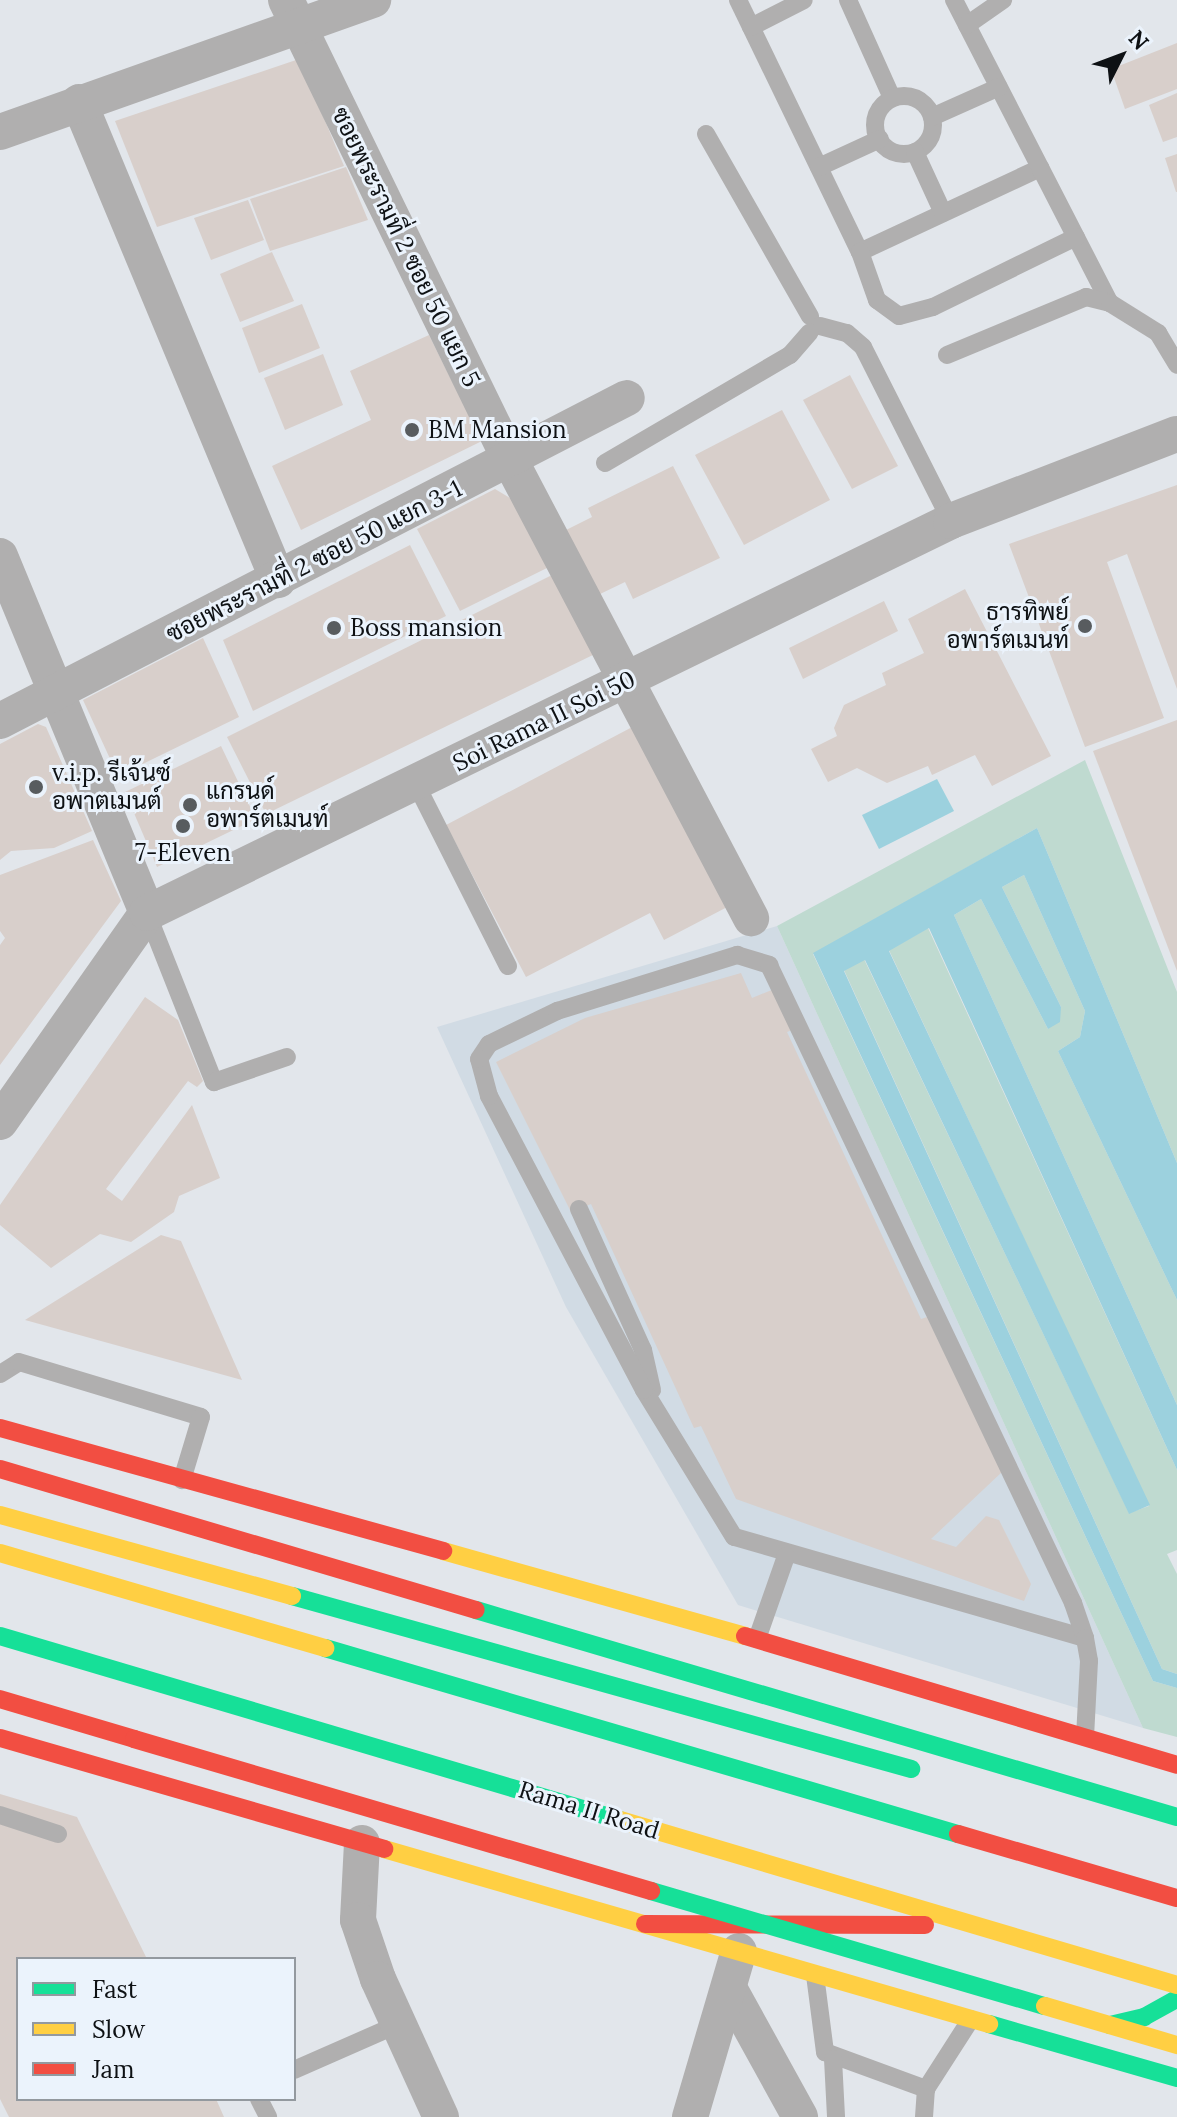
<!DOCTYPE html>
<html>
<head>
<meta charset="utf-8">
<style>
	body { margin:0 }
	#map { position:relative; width:1177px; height:2117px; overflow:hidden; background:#e2e6eb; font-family:Lora,Sarabun,serif }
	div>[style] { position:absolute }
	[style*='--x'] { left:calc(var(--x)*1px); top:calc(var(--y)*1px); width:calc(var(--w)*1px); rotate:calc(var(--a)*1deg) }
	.built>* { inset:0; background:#d1dbe4 }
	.green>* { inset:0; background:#bfdad0 }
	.water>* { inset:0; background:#9cd1de }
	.building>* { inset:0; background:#d8cfcb }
	.lane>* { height:18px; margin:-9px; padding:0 9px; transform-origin:9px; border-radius:9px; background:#b0afaf }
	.lane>.ring { margin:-9px; padding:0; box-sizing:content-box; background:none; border:18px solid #b0afaf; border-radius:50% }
	.street>* { height:36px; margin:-18px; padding:0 18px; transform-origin:18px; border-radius:18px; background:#b0afaf }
	.fast>* { height:18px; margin:-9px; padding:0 9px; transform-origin:9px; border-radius:9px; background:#16e098 }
	.slow>* { height:18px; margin:-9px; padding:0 9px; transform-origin:9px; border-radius:9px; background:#ffcf43 }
	.jam>* { height:18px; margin:-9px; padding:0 9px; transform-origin:9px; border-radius:9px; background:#f24e42 }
	.fast-bridge>* { height:18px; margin:-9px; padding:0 9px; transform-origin:9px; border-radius:9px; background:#16e098 }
	.slow-bridge>* { height:18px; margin:-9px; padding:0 9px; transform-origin:9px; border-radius:9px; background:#ffcf43 }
	.jam-bridge>* { height:18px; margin:-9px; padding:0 9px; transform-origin:9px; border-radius:9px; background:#f24e42 }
	.dots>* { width:22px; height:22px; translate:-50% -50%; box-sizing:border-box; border:4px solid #ebf3fc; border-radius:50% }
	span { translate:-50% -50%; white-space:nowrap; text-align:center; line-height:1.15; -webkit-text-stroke:6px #ebf3fc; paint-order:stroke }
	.street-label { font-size:24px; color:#0e1114 }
	.poi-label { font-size:24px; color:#0e1114 }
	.left { translate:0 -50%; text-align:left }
	.right { translate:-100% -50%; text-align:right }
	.legend { position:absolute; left:16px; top:1957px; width:280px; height:144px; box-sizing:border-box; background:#ebf3fc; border:2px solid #93999f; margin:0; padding:10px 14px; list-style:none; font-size:24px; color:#0e1114 }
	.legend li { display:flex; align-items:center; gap:16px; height:40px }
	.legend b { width:40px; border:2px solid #93999f }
	.north { position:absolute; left:1081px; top:16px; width:80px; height:80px; -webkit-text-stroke:6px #ebf3fc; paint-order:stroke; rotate:48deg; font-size:22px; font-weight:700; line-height:32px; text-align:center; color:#0e1114 }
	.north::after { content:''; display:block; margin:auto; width:28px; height:36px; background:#0e1114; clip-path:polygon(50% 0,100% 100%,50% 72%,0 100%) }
</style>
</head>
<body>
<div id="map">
	<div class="built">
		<i style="clip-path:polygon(777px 926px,1143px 1728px,738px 1605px,566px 1307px,437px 1027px)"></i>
	</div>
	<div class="green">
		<i style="clip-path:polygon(1085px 760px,1177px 992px,1177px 1163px,1037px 828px,813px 954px,1153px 1681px,1177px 1688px,1177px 1737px,1143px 1728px,777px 926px)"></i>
		<i style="clip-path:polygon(1024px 875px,1085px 1011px,1080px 1037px,1058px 1051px,1177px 1300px,1177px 1405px,954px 915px,981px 899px,1048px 1029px,1061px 1007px,1002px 887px)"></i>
		<i style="clip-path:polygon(928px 928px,1177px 1470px,1177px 1550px,1167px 1554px,1177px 1574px,1177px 1674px,1162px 1669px,844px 970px,864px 959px,1129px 1513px,1149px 1506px,889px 950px)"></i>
	</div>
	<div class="water">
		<i style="clip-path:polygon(937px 779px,954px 811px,879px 849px,862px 815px)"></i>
		<i style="clip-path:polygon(1037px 828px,1177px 1163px,1177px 1300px,1058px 1051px,1080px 1037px,1085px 1011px,1024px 875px,1002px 887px,1061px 1007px,1060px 1022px,1048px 1029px,981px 899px,954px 915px,1177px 1405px,1177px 1470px,929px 928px,889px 951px,1150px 1505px,1129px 1514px,865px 960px,844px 971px,1162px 1669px,1177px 1674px,1177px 1688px,1153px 1681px,813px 953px)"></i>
	</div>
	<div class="building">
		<i style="clip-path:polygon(1177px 43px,1177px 89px,1125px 109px,1111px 69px)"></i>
		<i style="clip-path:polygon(299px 59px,344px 166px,157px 227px,115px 121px)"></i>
		<i style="clip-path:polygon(1177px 93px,1177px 137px,1163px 142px,1149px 105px)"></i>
		<i style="clip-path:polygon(1177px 154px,1177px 192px,1176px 192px,1165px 158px)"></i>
		<i style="clip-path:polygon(346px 167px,368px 220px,270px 251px,250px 199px)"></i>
		<i style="clip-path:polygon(248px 200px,264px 240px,211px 260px,194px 218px)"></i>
		<i style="clip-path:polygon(272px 252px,294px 301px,240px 322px,220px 274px)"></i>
		<i style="clip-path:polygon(302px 304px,320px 348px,259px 373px,242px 328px)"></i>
		<i style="clip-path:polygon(429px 335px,482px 441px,301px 530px,272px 466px,371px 420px,350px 371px)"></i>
		<i style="clip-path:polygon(323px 354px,343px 405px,285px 430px,264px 378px)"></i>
		<i style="clip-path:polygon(850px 375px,898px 466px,852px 489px,803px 400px)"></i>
		<i style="clip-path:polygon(782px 410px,830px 500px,744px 545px,695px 455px)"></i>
		<i style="clip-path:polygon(673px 466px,720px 558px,633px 599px,625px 582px,598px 595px,566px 530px,592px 517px,588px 508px)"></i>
		<i style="clip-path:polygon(1177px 485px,1177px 689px,1127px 554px,1107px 562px,1164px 718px,1085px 747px,1009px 544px)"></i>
		<i style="clip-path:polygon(495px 489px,515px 501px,549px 567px,460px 611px,417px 529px)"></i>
		<i style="clip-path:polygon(410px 545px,446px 616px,253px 711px,223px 640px)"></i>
		<i style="clip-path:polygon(556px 573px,597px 653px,266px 814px,227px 737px)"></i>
		<i style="clip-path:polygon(965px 589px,1051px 756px,992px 786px,975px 755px,932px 775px,928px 766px,887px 783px,857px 768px,828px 782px,811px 749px,837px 736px,834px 728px,844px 705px,886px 685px,882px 673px,924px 653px,908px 619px)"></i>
		<i style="clip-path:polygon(884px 601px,898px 631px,803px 679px,789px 648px)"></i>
		<i style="clip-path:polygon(203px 638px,239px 717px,118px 776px,83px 700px)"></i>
		<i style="clip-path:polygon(1177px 720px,1177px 971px,1093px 751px)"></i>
		<i style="clip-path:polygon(38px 724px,46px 727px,92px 831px,54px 848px,11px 851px,0 860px,0 744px)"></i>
		<i style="clip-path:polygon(638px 724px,733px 904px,664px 940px,650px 913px,526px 977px,446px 825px)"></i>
		<i style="clip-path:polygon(221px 746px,256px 819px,157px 867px,125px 792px)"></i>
		<i style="clip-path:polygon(93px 840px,121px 901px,0 1065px,0 945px,5px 938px,0 931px,0 875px)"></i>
		<i style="clip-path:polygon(741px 973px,752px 998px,774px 989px,792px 1030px,787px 1032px,921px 1319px,927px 1317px,1002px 1472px,931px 1539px,956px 1547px,986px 1516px,999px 1520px,1031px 1584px,1024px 1601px,736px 1499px,701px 1426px,694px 1428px,591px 1204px,571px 1212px,496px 1062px,585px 1018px)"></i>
		<i style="clip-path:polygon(145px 997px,178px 1020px,203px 1081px,197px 1087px,188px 1081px,106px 1189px,122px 1201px,192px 1105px,220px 1178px,179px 1196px,174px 1212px,131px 1242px,100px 1234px,51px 1268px,0 1225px,0 1205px)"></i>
		<i style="clip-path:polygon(161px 1235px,181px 1241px,242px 1380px,25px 1320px)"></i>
		<i style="clip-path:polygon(0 1794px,77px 1817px,147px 1959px,18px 1959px,18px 2099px,216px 2099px,224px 2117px,9px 2117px,0 2099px)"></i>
	</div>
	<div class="lane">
		<i style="--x:738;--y:0;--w:280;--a:64.2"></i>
		<i style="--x:860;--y:252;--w:199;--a:-25"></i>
		<i style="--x:848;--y:0;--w:107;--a:65.8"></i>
		<i style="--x:954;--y:0;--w:341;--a:62.8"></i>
		<i style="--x:967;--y:25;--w:44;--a:-34.8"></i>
		<i style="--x:751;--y:27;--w:59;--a:-27"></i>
		<i class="ring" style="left:875px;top:96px;width:40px;height:40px"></i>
		<i style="--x:932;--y:117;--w:73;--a:-24.1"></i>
		<i style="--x:706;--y:134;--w:210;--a:60.3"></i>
		<i style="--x:915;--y:152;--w:67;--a:65.3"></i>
		<i style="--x:819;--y:167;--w:67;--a:-24.7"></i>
		<i style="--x:860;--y:252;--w:51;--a:70.5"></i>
		<i style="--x:877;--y:300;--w:27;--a:36"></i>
		<i style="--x:899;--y:316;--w:35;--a:-15"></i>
		<i style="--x:933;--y:307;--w:159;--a:-26.1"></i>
		<i style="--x:820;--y:326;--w:28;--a:15"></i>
		<i style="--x:847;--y:333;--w:21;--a:41"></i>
		<i style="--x:863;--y:347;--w:195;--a:63.2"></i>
		<i style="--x:947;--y:355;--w:151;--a:-22.6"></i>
		<i style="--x:1086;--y:297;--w:25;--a:14"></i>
		<i style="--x:1110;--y:303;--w:57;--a:32"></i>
		<i style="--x:1158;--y:333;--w:37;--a:59"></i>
		<i style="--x:605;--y:463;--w:214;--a:-30.3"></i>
		<i style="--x:790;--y:355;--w:30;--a:-49"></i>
		<i style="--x:416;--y:784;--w:204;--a:63.2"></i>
		<i style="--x:147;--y:913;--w:182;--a:68.4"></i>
		<i style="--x:214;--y:1082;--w:77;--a:-18.9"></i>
		<i style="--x:579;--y:1209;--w:155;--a:65.6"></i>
		<i style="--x:643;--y:1350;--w:41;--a:77.3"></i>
		<i style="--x:0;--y:1374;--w:22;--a:-32"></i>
		<i style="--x:19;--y:1362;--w:190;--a:16.8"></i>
		<i style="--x:201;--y:1417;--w:66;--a:106.8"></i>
		<i style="--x:1085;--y:1638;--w:365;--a:-163.9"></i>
		<i style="--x:734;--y:1537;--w:172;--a:-121.5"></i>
		<i style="--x:644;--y:1390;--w:332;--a:-117.8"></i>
		<i style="--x:489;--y:1096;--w:38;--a:-105"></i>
		<i style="--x:479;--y:1059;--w:18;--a:-56"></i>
		<i style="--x:489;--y:1044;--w:76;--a:-25.9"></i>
		<i style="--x:557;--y:1011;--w:189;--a:-17.3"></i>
		<i style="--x:737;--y:955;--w:34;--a:17"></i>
		<i style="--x:769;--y:965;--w:707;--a:64.52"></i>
		<i style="--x:1073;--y:1603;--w:37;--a:71"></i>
		<i style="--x:1085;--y:1638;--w:23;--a:80"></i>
		<i style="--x:1089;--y:1661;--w:76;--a:93"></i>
		<i style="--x:757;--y:1639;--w:88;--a:-70.7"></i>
		<i style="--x:0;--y:1815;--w:61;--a:18.1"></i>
		<i style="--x:815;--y:1975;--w:78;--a:82.6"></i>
		<i style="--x:825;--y:2052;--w:108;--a:20.1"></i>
		<i style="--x:926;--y:2089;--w:83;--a:-57.3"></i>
		<i style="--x:833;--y:2059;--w:58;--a:87"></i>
		<i style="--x:294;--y:2070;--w:115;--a:-23.7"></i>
		<i style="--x:259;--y:2099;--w:20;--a:63"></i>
		<i style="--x:924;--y:2117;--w:28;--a:-86"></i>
	</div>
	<div class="street">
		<i style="--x:286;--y:0;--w:512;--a:64.04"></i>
		<i style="--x:510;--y:460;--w:518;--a:62.25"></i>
		<i style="--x:79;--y:102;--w:518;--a:67.4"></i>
		<i style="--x:0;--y:132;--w:396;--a:-19.5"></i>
		<i style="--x:0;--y:556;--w:386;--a:67.6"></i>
		<i style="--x:0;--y:721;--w:705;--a:-27.26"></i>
		<i style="--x:0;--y:1122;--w:256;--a:-54.9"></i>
		<i style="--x:147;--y:913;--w:894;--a:-25.99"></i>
		<i style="--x:951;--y:521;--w:242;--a:-21.1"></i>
		<i style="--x:362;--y:1843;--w:77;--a:93"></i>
		<i style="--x:358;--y:1920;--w:62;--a:71.3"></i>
		<i style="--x:378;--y:1979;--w:152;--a:65.5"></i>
		<i style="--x:730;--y:1990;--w:145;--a:61.1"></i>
		<i style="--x:690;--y:2117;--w:173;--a:-73.6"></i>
	</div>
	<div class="fast">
		<i style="--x:292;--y:1596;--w:643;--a:15.61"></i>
		<i style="--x:476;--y:1610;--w:731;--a:16.45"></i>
		<i style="--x:0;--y:1636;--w:647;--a:16.53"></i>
		<i style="--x:325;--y:1648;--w:660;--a:16.37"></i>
		<i style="--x:989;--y:2024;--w:196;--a:16"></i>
		<i style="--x:1110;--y:2025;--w:35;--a:-13"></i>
		<i style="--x:1144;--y:2017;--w:38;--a:-29"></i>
	</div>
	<div class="slow">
		<i style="--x:0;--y:1515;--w:303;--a:15.5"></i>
		<i style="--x:443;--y:1551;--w:314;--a:15.7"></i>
		<i style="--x:0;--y:1553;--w:339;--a:16.3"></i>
		<i style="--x:620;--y:1820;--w:581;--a:16.5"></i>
		<i style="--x:384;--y:1849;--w:630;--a:16.13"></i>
	</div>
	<div class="jam">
		<i style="--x:0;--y:1428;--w:460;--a:15.5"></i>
		<i style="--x:0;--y:1469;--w:496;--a:16.5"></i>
		<i style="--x:745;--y:1636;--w:451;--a:16.6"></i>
		<i style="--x:0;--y:1699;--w:140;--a:16.6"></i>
		<i style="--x:0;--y:1738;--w:400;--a:16.1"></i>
		<i style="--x:958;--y:1834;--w:228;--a:16.3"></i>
		<i style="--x:645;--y:1924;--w:280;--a:0.2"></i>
	</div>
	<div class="fast-bridge">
		<i style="--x:651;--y:1891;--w:410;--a:16.3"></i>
	</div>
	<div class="slow-bridge">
		<i style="--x:1045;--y:2006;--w:138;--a:16.5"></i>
	</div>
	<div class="jam-bridge">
		<i style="--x:134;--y:1739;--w:539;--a:16.38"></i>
	</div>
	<div class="dots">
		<i style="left:412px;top:430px;background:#585c5f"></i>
		<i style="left:1085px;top:626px;background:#585c5f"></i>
		<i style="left:334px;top:628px;background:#585c5f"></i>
		<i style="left:36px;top:787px;background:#585c5f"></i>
		<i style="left:190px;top:805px;background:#585c5f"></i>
		<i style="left:183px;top:826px;background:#585c5f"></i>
	</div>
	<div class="street-label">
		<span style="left:406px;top:247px;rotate:64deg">ซอยพระรามที่ 2 ซอย 50 แยก 5</span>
		<span style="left:314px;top:561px;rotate:-27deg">ซอยพระรามที่ 2 ซอย 50 แยก 3-1</span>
		<span style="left:544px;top:721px;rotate:-26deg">Soi Rama II Soi 50</span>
		<span style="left:589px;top:1810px;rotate:17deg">Rama II Road</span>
	</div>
	<div class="poi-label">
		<span class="left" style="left:428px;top:430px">BM Mansion</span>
		<span class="right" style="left:1069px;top:626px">ธารทิพย์<br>อพาร์ตเมนท์</span>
		<span class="left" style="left:350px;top:628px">Boss mansion</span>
		<span class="left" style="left:52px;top:787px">v.i.p. รีเจ้นซ์<br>อพาตเมนต์</span>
		<span class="left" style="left:206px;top:805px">แกรนด์<br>อพาร์ตเมนท์</span>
		<span style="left:183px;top:853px">7-Eleven</span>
	</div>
	<ul class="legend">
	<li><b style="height:10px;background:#16e098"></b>Fast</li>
	<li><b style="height:10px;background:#ffcf43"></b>Slow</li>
	<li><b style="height:10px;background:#f24e42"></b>Jam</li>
	</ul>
	<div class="north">N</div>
</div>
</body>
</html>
